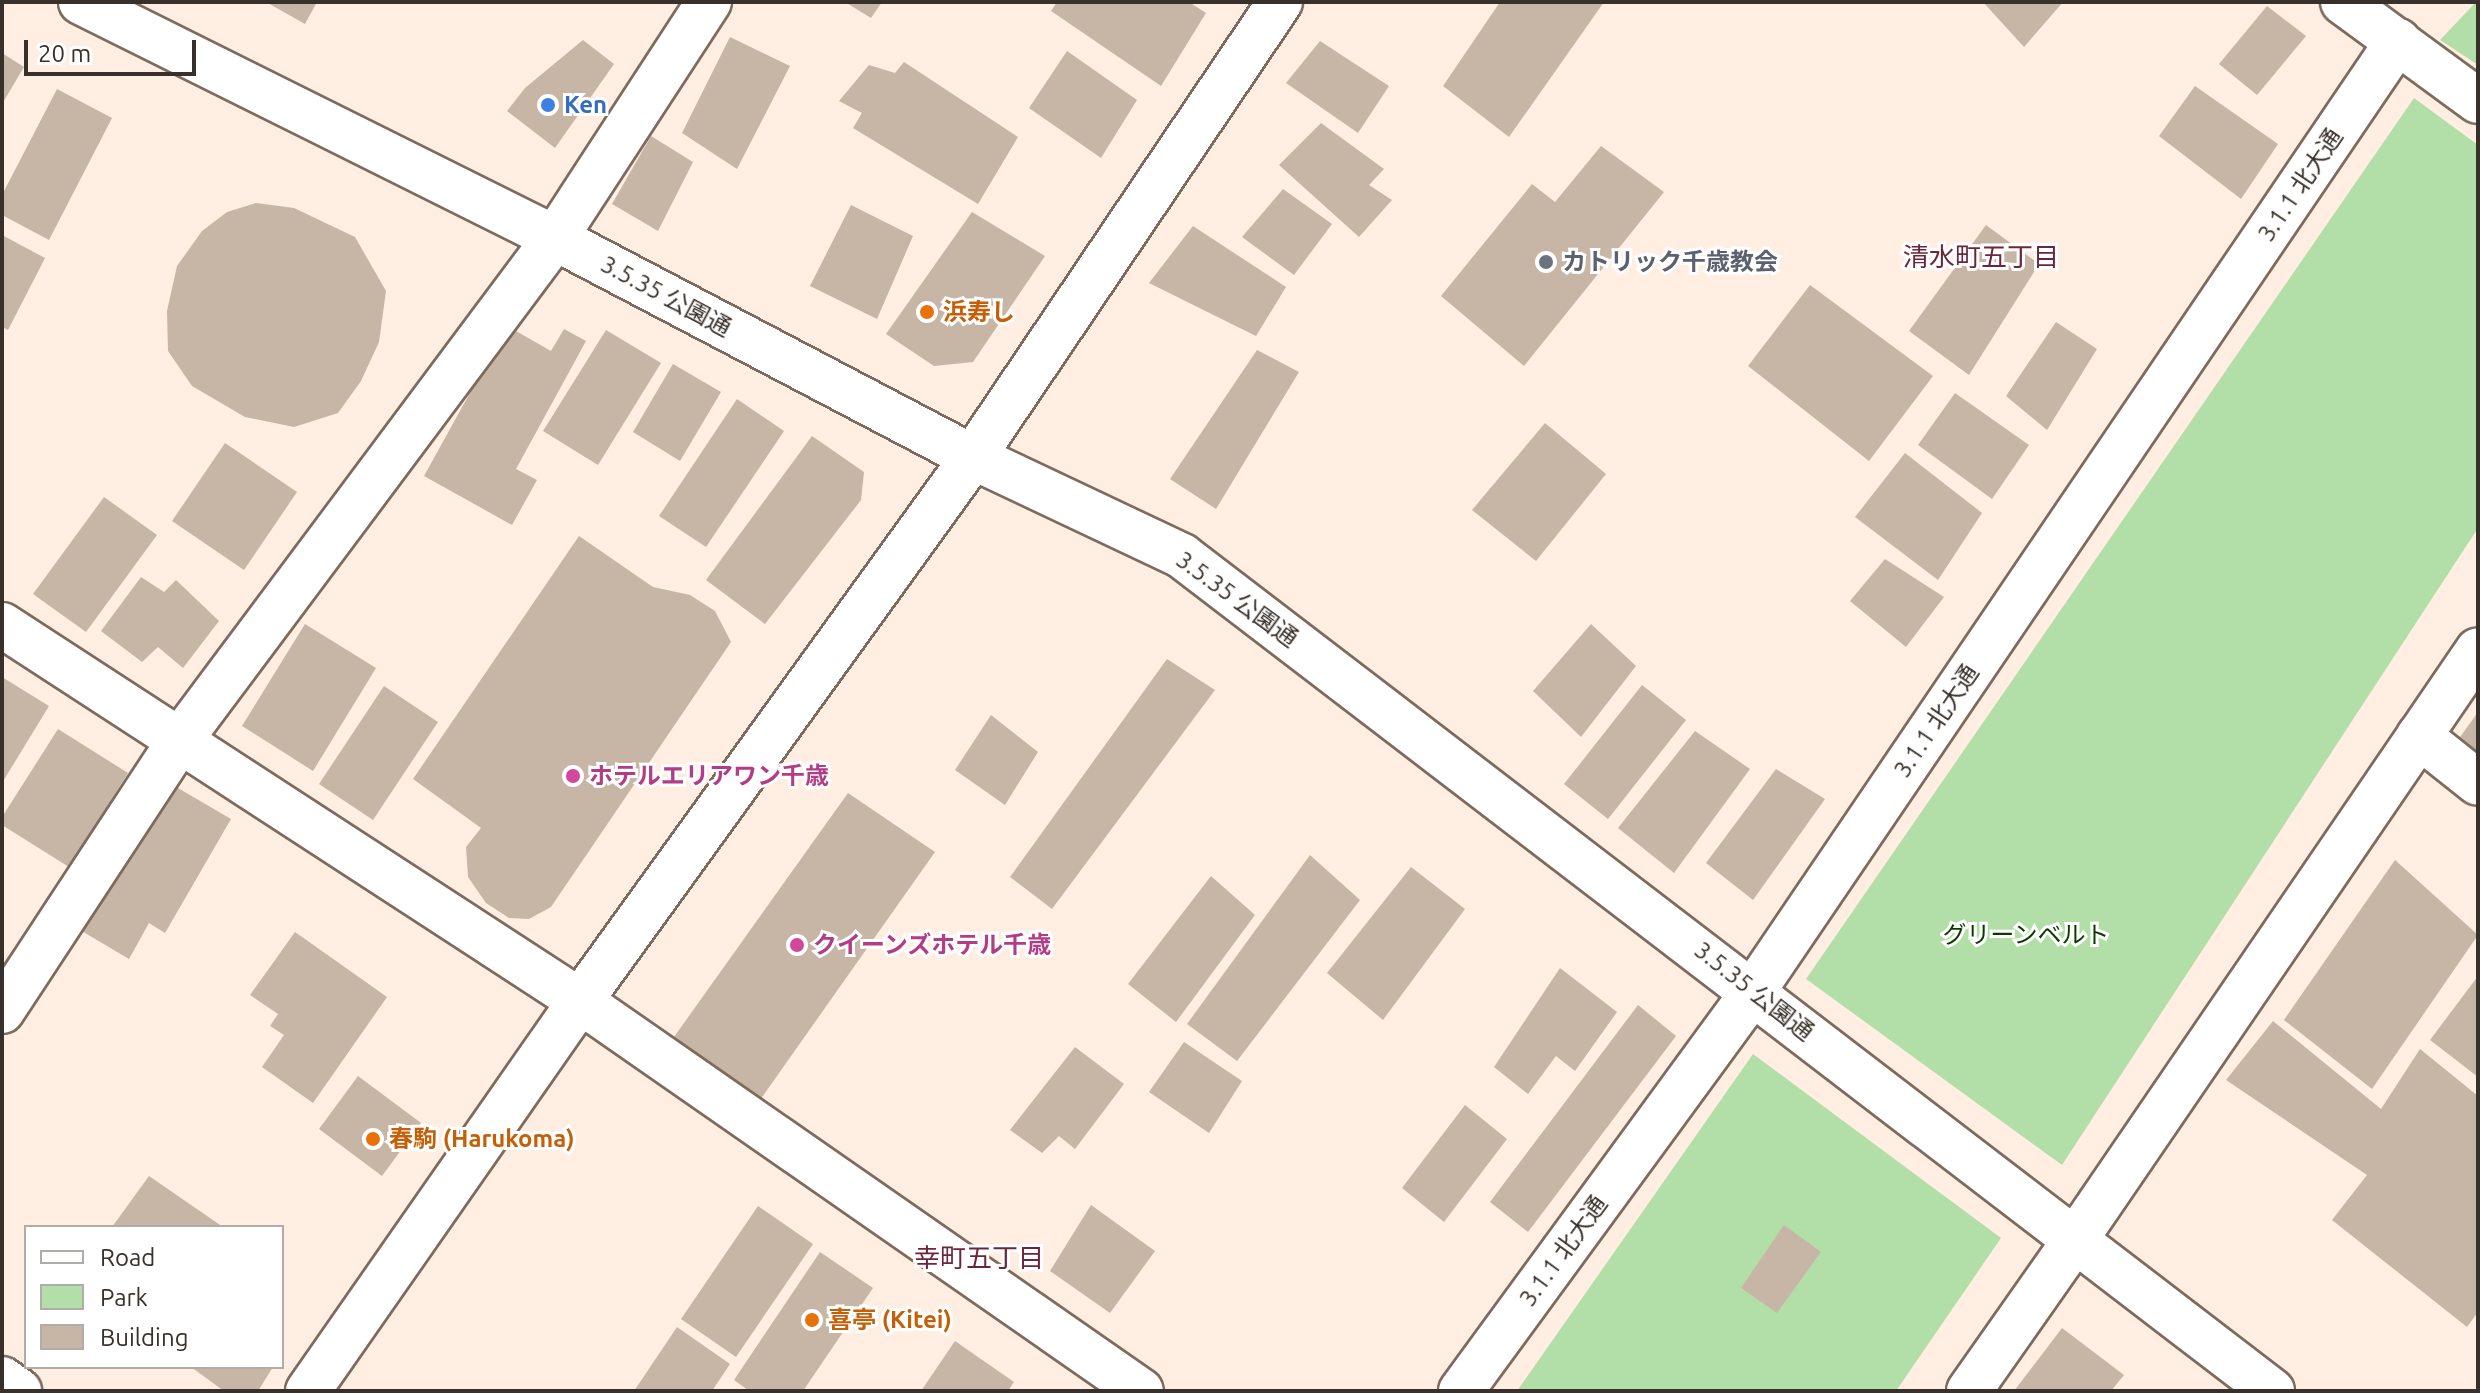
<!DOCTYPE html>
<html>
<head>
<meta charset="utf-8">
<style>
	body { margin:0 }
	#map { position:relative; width:2480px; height:1393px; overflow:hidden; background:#ffeee1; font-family:Ubuntu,"Noto Sans JP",sans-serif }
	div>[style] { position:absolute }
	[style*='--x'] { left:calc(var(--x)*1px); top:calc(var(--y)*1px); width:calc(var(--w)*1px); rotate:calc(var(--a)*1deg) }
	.green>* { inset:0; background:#b2dfa7 }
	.building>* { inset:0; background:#c7b6a5 }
	.roads { filter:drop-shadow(2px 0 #7d6b5d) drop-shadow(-2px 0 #7d6b5d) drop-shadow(0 2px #7d6b5d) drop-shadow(0 -2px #7d6b5d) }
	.minor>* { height:44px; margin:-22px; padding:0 22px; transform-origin:22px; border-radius:22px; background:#fff }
	.tertiary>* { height:44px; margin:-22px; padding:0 22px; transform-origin:22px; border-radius:22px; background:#fff }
	.dots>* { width:22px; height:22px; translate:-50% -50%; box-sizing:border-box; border:4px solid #fff; border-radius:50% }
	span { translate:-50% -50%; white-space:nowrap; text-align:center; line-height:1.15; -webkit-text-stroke:6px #fff; paint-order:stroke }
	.shop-label { font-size:24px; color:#366cbe; font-weight:700 }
	.left { translate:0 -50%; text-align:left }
	.street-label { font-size:24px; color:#38302a }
	.worship-label { font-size:24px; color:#5b616d; font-weight:700 }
	.food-label { font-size:24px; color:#c56008; font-weight:700 }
	.hotel-label { font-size:24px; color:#b23c85; font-weight:700 }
	.park-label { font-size:24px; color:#0b3a00 }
	.neighbourhood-label { font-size:26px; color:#6c2639 }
	.frame { position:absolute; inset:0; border:4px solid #38302a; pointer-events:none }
	.legend { position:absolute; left:24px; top:1225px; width:260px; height:144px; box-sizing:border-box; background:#fff; border:2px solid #afacaa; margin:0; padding:10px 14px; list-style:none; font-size:24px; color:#38302a }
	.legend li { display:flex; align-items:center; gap:16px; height:40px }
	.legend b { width:40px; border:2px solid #afacaa }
	.scale { position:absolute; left:24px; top:40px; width:172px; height:36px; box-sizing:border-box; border:4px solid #38302a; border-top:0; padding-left:10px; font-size:24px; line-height:28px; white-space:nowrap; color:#38302a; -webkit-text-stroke:6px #fff; paint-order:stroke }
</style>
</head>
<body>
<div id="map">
	<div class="green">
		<i style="clip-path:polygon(2476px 2px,2478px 2px,2478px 65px,2440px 40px)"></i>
		<i style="clip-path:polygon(2414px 98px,2478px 145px,2478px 528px,2062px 1165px,1806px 979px)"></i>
		<i style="clip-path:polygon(1753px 1054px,2001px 1238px,1896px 1391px,1517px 1391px)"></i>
	</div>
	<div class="building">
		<i style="clip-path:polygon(266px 2px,317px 2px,305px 24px)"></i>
		<i style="clip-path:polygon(845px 2px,882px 2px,871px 18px)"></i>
		<i style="clip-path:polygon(1057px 2px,1189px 2px,1206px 13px,1161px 86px,1051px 11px)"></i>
		<i style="clip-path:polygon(1500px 2px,1604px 2px,1509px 137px,1443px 86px)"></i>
		<i style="clip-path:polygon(1983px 2px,2063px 2px,2024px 47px)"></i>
		<i style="clip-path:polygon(2267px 6px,2306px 36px,2257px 95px,2219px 64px)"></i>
		<i style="clip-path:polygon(730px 37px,790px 66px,737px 169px,682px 133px)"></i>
		<i style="clip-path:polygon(583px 40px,614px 64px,555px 148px,507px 111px,525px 88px)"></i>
		<i style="clip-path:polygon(1320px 41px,1389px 86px,1358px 133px,1286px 83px)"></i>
		<i style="clip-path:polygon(1067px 51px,1137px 100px,1101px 158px,1029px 108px)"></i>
		<i style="clip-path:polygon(2px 53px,24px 67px,2px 104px)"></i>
		<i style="clip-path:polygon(904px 62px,1018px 137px,978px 204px,853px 128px,862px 113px,839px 101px,869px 65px,895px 73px)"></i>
		<i style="clip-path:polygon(2195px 86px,2278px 144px,2241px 199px,2159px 136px)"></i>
		<i style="clip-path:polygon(57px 89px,112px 118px,49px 240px,2px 215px,2px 195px)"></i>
		<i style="clip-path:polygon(1321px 123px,1384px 169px,1369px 185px,1392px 200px,1359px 237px,1279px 165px)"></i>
		<i style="clip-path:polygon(651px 136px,693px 162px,658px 231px,612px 204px)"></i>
		<i style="clip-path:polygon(1601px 146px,1664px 192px,1524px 366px,1441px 296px,1532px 184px,1555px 202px)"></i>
		<i style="clip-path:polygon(1283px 189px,1332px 224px,1294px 275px,1242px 237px)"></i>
		<i style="clip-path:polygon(256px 203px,294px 208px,355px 237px,386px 291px,379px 342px,361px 381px,338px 413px,294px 427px,245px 417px,192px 386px,168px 351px,167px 311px,177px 266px,202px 231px,227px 212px)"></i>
		<i style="clip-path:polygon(851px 205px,913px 236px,877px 319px,810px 286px)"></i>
		<i style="clip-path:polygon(972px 212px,1045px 256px,973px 362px,934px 366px,886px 334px)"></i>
		<i style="clip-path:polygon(1986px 225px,2039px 264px,1969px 375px,1909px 331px)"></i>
		<i style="clip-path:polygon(1193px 226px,1286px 287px,1256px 336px,1149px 283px)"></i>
		<i style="clip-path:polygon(2px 235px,45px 258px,8px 330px,2px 327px)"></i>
		<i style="clip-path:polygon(1810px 285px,1933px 376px,1869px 461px,1748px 366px)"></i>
		<i style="clip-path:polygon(2056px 322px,2097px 349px,2047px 430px,2006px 396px)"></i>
		<i style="clip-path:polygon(507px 326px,551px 351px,564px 329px,586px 341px,516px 469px,537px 480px,512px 525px,424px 476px)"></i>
		<i style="clip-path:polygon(606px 330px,661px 363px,598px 465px,543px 431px)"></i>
		<i style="clip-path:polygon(1257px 350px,1299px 372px,1216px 509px,1170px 479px)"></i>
		<i style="clip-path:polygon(673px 364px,721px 392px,680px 461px,633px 432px)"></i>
		<i style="clip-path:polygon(1955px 393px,2029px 445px,1992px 499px,1918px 445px)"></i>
		<i style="clip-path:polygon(737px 399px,784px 431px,706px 547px,659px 516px)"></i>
		<i style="clip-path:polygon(1545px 423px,1606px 474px,1536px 561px,1472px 510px)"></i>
		<i style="clip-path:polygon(812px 436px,864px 472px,861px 500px,765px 624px,706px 580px)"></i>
		<i style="clip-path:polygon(225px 443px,297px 492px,244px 570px,172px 521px)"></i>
		<i style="clip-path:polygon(1905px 453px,1982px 513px,1938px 580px,1855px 517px)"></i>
		<i style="clip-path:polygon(104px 497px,157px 535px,86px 632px,33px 594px)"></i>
		<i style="clip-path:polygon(579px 536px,653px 587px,690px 595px,715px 611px,731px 642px,551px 907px,529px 919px,509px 918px,486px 903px,468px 877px,466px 847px,481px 828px,413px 779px)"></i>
		<i style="clip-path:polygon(1885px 559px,1944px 597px,1906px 647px,1850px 601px)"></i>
		<i style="clip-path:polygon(141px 577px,164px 592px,176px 580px,219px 621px,183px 668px,158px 647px,142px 662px,101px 631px)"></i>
		<i style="clip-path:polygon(305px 624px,376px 668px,313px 771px,242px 726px)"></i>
		<i style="clip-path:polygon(1591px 624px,1636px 666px,1581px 737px,1533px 691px)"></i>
		<i style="clip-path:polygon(1167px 659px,1215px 690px,1052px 909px,1010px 877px)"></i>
		<i style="clip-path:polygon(2px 677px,49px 706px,2px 783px)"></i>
		<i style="clip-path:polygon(1642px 685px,1686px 720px,1608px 819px,1564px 784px)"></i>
		<i style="clip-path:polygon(384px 686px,438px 722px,373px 820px,319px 784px)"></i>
		<i style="clip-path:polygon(2478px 712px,2478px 756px,2458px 740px)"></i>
		<i style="clip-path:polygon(991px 715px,1038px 752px,1005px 805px,955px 770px)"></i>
		<i style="clip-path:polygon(58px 729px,128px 773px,69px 867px,2px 825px,2px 817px)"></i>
		<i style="clip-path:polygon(1695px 731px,1750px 769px,1674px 873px,1618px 828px)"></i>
		<i style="clip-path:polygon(1776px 769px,1825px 799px,1753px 900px,1706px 863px)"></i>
		<i style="clip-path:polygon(166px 781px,231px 819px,165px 933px,149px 923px,129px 959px,80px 930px)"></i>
		<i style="clip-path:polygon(848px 793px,935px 852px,760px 1100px,674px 1037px)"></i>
		<i style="clip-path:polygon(1310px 855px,1360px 900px,1237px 1061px,1187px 1024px)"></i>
		<i style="clip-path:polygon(2395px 860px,2478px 935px,2372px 1089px,2284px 1020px)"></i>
		<i style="clip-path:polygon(1411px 867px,1465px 909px,1383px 1020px,1327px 973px)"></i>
		<i style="clip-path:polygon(1211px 876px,1255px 915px,1176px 1022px,1128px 984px)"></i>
		<i style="clip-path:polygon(295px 932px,387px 997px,313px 1103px,262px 1067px,284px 1035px,270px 1026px,278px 1014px,250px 995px)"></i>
		<i style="clip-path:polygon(1560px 968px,1617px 1012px,1575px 1071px,1556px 1056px,1528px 1094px,1494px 1067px)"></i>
		<i style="clip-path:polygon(2478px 976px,2478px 1077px,2430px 1040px)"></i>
		<i style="clip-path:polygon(1638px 1005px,1676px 1036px,1528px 1232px,1490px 1202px)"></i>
		<i style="clip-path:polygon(2273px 1021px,2381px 1109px,2420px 1049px,2478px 1096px,2478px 1312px,2467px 1327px,2332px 1220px,2367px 1175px,2226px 1080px)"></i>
		<i style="clip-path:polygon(1184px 1042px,1242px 1081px,1209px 1133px,1149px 1092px)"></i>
		<i style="clip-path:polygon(1075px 1047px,1124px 1084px,1075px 1149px,1059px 1136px,1042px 1153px,1010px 1130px)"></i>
		<i style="clip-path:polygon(358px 1076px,421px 1123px,382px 1176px,319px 1129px)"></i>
		<i style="clip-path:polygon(1465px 1105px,1507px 1139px,1444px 1222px,1402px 1188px)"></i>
		<i style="clip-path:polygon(149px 1176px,223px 1227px,112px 1227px)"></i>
		<i style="clip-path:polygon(1091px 1205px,1155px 1251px,1110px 1313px,1050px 1271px)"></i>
		<i style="clip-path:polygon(758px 1206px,813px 1244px,736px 1357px,681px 1319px)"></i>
		<i style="clip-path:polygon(1784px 1225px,1821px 1252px,1777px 1313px,1741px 1288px)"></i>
		<i style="clip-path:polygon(820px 1252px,873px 1288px,803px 1391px,749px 1391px,734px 1380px)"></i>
		<i style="clip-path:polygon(677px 1327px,730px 1364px,712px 1391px,634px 1391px)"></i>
		<i style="clip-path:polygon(2062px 1328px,2124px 1375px,2111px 1391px,2014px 1391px)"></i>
		<i style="clip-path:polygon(955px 1341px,1014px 1382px,1008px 1391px,921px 1391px)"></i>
		<i style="clip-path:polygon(191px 1367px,273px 1367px,258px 1391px,224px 1391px)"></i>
	</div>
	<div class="roads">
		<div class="minor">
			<i style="--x:2343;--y:2;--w:167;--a:36.3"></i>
			<i style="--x:2;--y:625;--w:690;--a:33.04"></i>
			<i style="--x:580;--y:1001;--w:683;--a:34.81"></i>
			<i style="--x:2419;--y:736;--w:75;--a:38.5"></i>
			<i style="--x:1754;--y:990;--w:1147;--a:-55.84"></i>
			<i style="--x:2;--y:1011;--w:324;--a:-56.7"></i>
			<i style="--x:180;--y:740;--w:627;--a:-53.24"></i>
			<i style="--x:555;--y:238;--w:282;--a:-56.9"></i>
			<i style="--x:2075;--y:1240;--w:714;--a:-55.66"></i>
			<i style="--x:2;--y:1379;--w:21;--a:35"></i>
		</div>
		<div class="tertiary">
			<i style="--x:81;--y:2;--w:530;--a:26.47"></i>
			<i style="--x:555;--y:238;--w:472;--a:27.7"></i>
			<i style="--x:973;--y:457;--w:231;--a:25.3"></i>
			<i style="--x:1182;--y:556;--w:1373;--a:37.45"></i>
			<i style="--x:308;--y:1391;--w:475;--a:-55.1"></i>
			<i style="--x:580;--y:1001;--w:671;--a:-54.15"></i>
			<i style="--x:973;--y:457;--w:549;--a:-55.99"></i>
			<i style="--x:1461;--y:1391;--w:497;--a:-53.8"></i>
			<i style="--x:1969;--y:1391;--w:184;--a:-54.9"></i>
		</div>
	</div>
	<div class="dots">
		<i style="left:548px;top:105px;background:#3f7fe0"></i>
		<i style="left:1546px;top:262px;background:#6b7280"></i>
		<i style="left:927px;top:312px;background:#e8710a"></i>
		<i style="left:573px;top:776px;background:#d1479c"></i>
		<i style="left:797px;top:945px;background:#d1479c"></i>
		<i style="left:373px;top:1139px;background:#e8710a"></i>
		<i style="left:812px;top:1320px;background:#e8710a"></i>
	</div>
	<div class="shop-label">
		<span class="left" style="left:564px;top:105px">Ken</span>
	</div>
	<div class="street-label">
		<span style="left:2300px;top:185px;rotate:-56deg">3.1.1 北大通</span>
		<span style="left:666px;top:296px;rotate:28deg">3.5.35 公園通</span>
		<span style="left:1237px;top:599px;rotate:36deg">3.5.35 公園通</span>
		<span style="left:1936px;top:721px;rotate:-56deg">3.1.1 北大通</span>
		<span style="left:1754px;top:991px;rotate:38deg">3.5.35 公園通</span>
		<span style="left:1563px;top:1251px;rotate:-54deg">3.1.1 北大通</span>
	</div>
	<div class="worship-label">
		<span class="left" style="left:1562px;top:262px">カトリック千歳教会</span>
	</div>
	<div class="food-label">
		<span class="left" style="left:943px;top:312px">浜寿し</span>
		<span class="left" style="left:389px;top:1139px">春駒 (Harukoma)</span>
		<span class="left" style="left:828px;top:1320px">喜亭 (Kitei)</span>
	</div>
	<div class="hotel-label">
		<span class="left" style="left:589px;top:776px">ホテルエリアワン千歳</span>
		<span class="left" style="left:813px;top:945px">クイーンズホテル千歳</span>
	</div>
	<div class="park-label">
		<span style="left:2026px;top:935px">グリーンベルト</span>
	</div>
	<div class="neighbourhood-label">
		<span style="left:1981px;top:257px">清水町五丁目</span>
		<span style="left:979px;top:1258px">幸町五丁目</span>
	</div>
	<div class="frame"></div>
	<ul class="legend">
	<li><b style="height:10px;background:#fff"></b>Road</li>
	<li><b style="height:22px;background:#b2dfa7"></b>Park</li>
	<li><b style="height:22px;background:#c7b6a5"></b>Building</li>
	</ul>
	<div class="scale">20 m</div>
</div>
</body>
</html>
